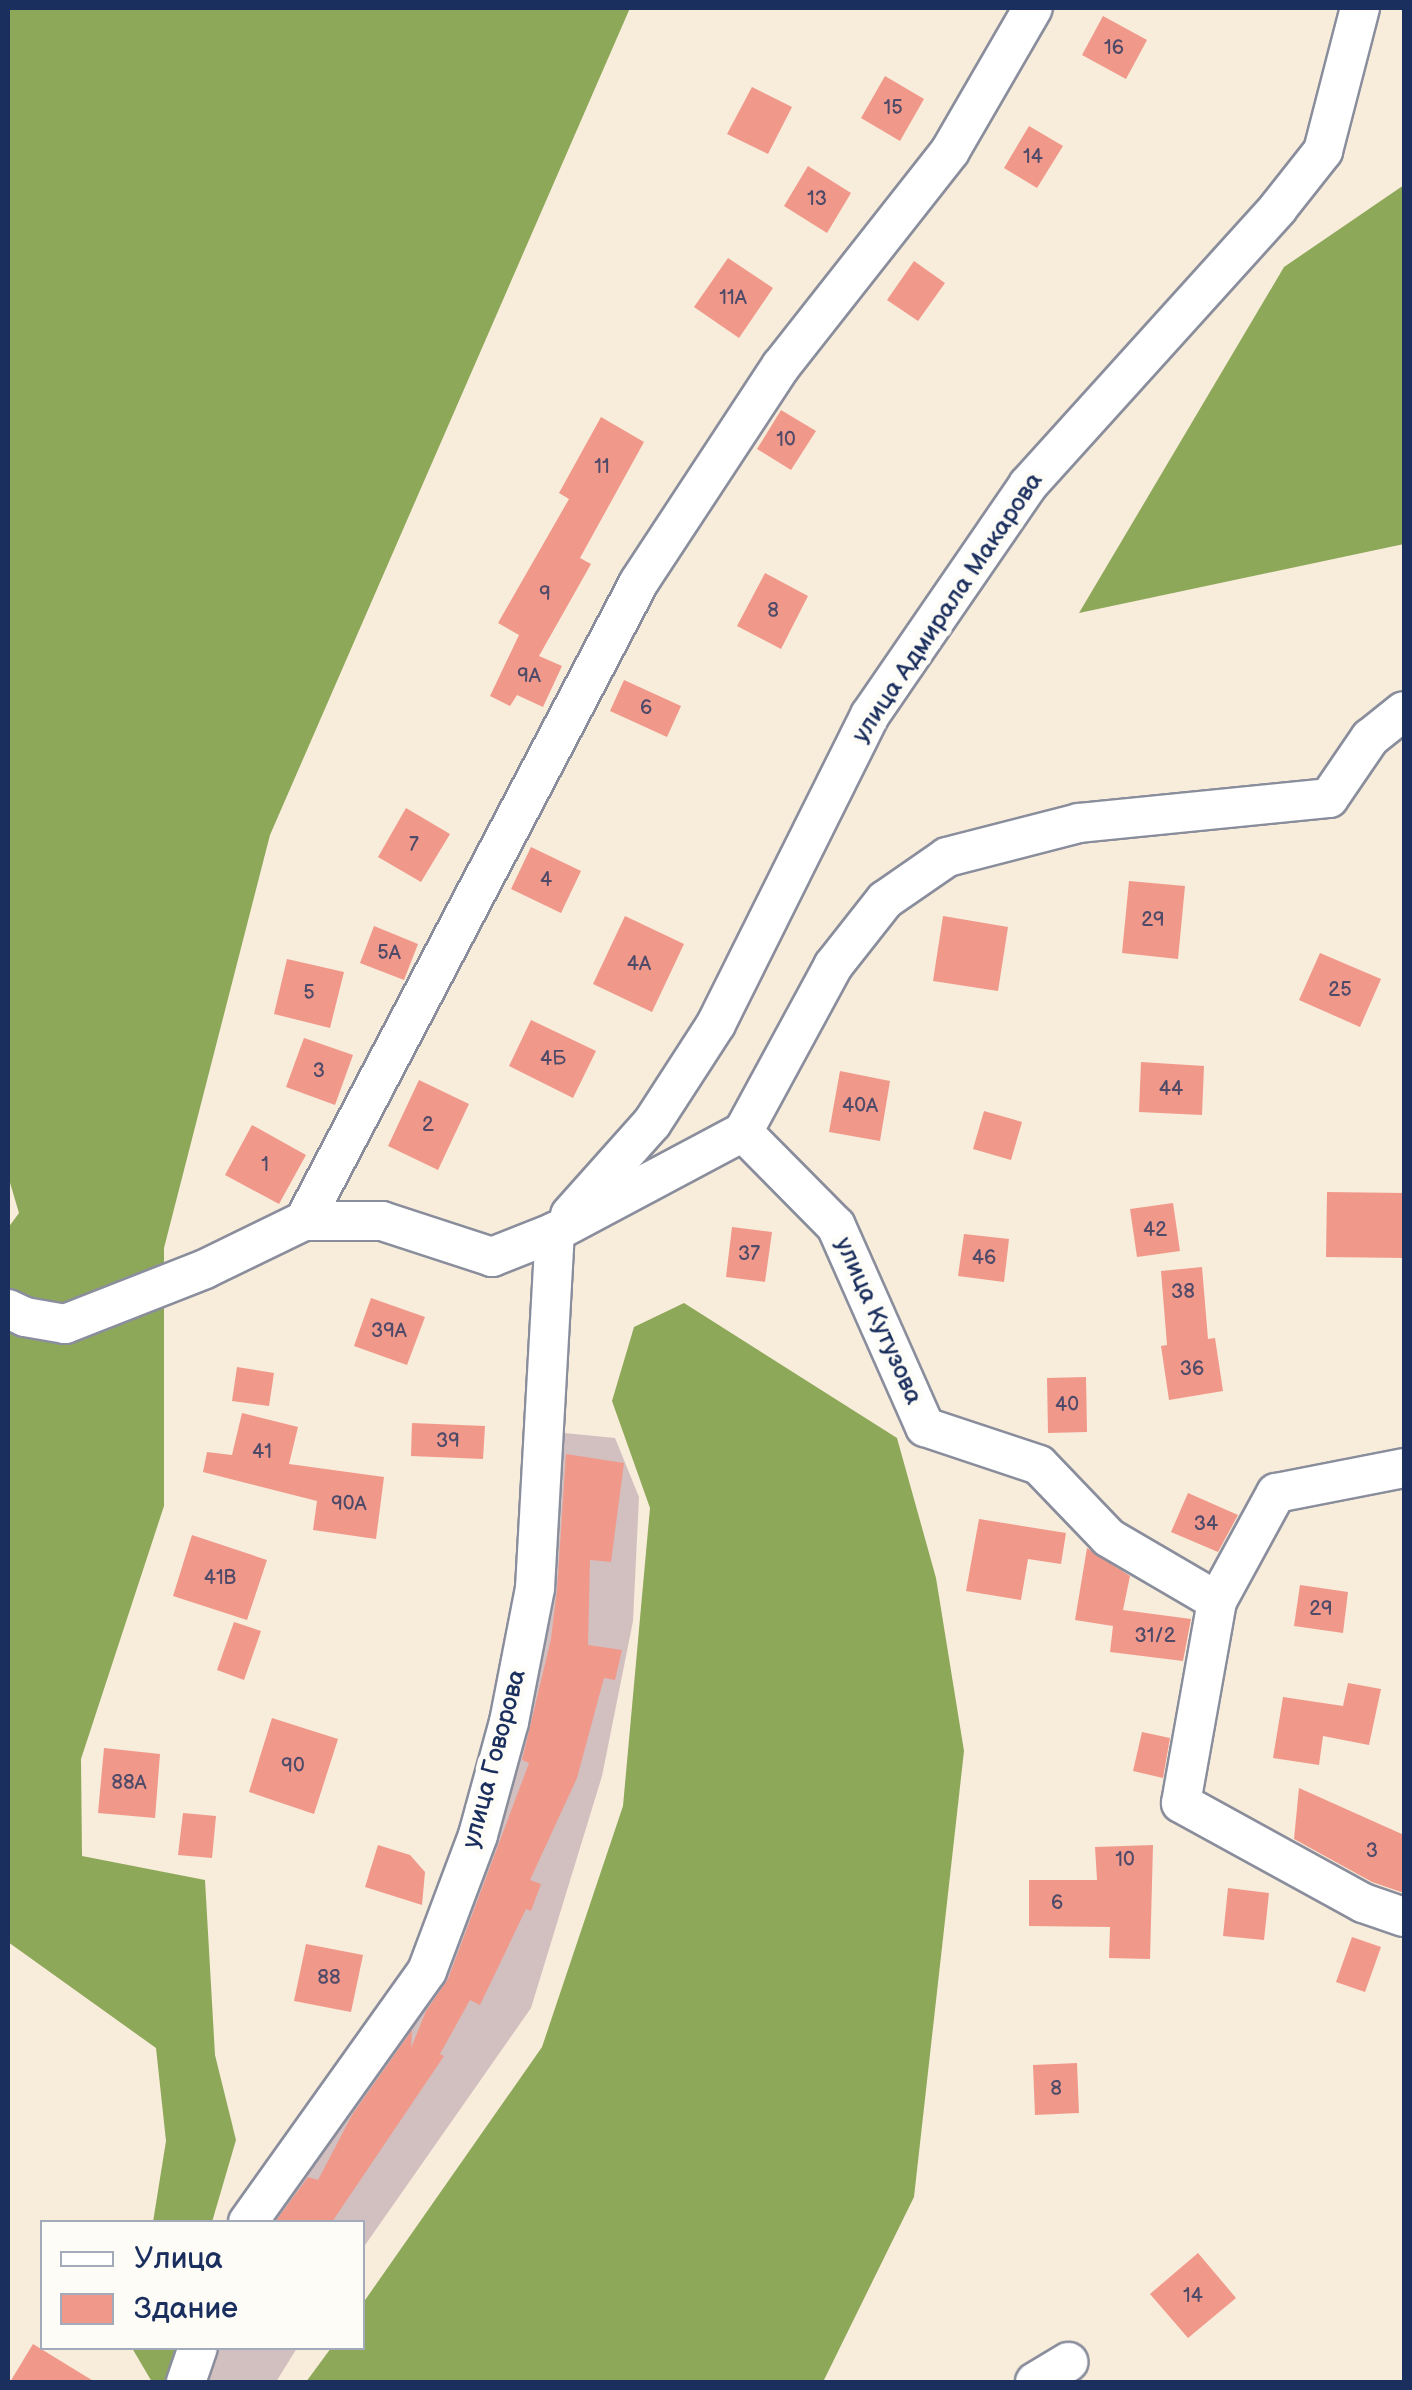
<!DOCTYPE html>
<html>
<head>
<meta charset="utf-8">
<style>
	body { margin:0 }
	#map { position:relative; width:1412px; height:2390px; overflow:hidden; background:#f8ecdb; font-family:"Balsamiq Sans",sans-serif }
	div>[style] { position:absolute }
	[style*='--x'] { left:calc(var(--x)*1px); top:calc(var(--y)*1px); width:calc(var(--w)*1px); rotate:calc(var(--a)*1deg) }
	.industrial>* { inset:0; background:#d2bfbf }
	.forest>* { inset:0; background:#8ea85a }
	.building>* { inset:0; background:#f0998b }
	.roads { filter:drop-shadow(2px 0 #8a8e9c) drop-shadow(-2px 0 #8a8e9c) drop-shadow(0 2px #8a8e9c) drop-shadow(0 -2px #8a8e9c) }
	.minor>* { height:38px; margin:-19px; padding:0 19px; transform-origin:19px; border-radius:19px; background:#fff }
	span { translate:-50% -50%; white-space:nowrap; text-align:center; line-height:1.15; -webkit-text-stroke:10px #fdfcf7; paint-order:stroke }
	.number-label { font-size:20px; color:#504a69 }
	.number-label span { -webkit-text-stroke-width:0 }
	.street-label { font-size:25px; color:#1b2f5e }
	.frame { position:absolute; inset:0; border:10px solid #1b2f5e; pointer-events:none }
	.legend { position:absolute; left:40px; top:2220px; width:325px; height:130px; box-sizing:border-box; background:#fdfcf7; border:2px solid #a3aaba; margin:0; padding:12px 18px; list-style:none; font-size:30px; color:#1b2f5e }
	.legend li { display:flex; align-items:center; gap:20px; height:50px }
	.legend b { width:50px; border:2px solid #a3aaba }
</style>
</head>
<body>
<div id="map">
	<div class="industrial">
		<i style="clip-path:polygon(554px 1432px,615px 1438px,639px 1497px,633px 1621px,602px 1776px,531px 2008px,363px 2248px,362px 2222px,262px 2222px,452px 1930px)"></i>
		<i style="clip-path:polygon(203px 2348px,297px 2348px,276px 2382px,192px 2382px)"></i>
	</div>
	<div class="forest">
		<i style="clip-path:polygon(8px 8px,630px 8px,270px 835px,164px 1248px,164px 1506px,81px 1759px,82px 1856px,205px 1880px,215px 2055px,236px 2140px,212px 2222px,153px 2222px,166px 2141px,156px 2048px,8px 1942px,8px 1228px,19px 1213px,8px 1176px)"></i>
		<i style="clip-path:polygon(1404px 185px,1404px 544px,1079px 613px,1284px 267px)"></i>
		<i style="clip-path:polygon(684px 1303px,897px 1438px,936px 1578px,964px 1751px,914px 2197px,823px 2382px,306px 2382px,331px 2348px,362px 2348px,363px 2303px,542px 2047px,623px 1806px,650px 1508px,612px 1401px,634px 1327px)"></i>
		<i style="clip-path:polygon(132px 2348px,175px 2348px,165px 2382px,152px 2382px)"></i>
	</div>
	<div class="building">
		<i style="clip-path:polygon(1103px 16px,1147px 40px,1126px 79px,1082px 55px)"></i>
		<i style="clip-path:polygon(885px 76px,924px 99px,900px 141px,861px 118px)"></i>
		<i style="clip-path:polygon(752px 87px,792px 107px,768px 154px,727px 134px)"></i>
		<i style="clip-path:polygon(1029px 126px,1063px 146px,1037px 188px,1004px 168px)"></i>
		<i style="clip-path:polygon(808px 166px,851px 193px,827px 233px,784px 206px)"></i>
		<i style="clip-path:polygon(728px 258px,773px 288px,739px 338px,694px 307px)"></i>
		<i style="clip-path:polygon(914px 261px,945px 283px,918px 321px,887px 300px)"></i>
		<i style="clip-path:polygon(781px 410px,816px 431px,791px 470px,757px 449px)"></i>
		<i style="clip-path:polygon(601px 417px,644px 442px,580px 558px,591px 564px,539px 656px,562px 666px,543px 707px,517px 695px,510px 706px,490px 696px,519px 635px,498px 623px,569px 499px,559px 493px)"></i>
		<i style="clip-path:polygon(765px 573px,808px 596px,781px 649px,737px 626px)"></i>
		<i style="clip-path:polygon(624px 680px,681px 706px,667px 737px,610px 711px)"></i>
		<i style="clip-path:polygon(406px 808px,450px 834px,421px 882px,378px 857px)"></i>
		<i style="clip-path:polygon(531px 847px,581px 871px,561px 913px,511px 889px)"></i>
		<i style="clip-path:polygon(1129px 881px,1185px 886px,1178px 959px,1122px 953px)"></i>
		<i style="clip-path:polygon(625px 916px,684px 944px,652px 1012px,593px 984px)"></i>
		<i style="clip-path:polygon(943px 916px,1008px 927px,998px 991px,933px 981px)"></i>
		<i style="clip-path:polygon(374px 926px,418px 944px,404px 980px,360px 963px)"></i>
		<i style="clip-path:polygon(1320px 953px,1381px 979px,1360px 1027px,1299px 1000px)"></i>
		<i style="clip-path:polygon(287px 959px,344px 972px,330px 1028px,274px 1014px)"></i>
		<i style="clip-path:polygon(531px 1020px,596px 1051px,573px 1098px,509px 1066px)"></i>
		<i style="clip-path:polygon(304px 1038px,353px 1055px,335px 1105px,286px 1087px)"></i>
		<i style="clip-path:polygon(1141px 1062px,1204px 1066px,1202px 1115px,1139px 1112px)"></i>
		<i style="clip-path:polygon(840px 1071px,890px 1081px,880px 1141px,829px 1132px)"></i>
		<i style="clip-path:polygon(419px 1080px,469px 1104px,438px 1170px,388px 1146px)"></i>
		<i style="clip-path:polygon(984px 1111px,1022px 1122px,1011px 1160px,973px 1149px)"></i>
		<i style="clip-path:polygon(252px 1125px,306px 1155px,279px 1204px,225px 1175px)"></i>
		<i style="clip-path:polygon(1327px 1192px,1404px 1193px,1404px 1258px,1326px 1257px)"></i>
		<i style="clip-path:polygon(1173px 1203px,1180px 1251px,1137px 1257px,1130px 1209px)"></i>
		<i style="clip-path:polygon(732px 1227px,772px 1232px,765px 1282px,726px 1277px)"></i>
		<i style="clip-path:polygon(964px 1234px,1009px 1239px,1004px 1282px,958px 1276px)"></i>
		<i style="clip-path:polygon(1202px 1267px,1208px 1339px,1215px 1338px,1223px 1391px,1169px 1400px,1161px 1346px,1167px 1345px,1161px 1271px)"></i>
		<i style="clip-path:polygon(371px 1298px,425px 1317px,407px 1365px,354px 1346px)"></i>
		<i style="clip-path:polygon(237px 1367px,274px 1373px,269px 1406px,232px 1401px)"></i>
		<i style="clip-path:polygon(1086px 1377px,1087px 1432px,1048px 1433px,1047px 1378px)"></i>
		<i style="clip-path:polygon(242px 1413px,298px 1427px,289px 1464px,384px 1477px,376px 1539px,313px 1530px,317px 1501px,203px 1472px,207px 1452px,232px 1455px)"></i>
		<i style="clip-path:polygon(412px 1423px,485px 1426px,483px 1459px,411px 1456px)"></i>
		<i style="clip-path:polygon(566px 1454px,624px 1463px,611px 1562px,590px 1560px,588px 1645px,622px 1650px,615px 1680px,604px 1678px,577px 1778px,530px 1880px,541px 1884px,531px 1911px,526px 1909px,480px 2005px,470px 2000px,440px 2054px,444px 2056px,332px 2222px,275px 2222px,308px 2177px,318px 2180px,352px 2115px,412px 2030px,411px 2048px,426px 2011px,448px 1979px,529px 1763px,522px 1760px,551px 1639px,557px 1590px)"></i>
		<i style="clip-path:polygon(1188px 1493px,1238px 1515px,1218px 1552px,1171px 1532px)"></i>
		<i style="clip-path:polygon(979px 1519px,1066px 1533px,1061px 1564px,1028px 1559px,1021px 1600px,966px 1591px)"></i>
		<i style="clip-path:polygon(192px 1535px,267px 1560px,247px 1620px,173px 1596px)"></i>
		<i style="clip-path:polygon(1087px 1548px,1130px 1576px,1123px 1610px,1191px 1619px,1183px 1661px,1110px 1652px,1113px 1626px,1075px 1620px)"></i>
		<i style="clip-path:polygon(1300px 1585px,1348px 1592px,1343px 1633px,1294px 1626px)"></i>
		<i style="clip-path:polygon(234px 1622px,261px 1631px,244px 1680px,217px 1670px)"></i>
		<i style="clip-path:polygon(1348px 1683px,1381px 1689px,1369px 1745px,1323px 1736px,1319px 1765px,1273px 1758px,1283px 1697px,1343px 1706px)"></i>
		<i style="clip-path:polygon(272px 1718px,338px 1739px,314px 1814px,249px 1792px)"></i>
		<i style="clip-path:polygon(1142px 1732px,1170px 1738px,1163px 1778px,1133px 1771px)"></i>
		<i style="clip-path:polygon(104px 1748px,160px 1754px,155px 1818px,98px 1813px)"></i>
		<i style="clip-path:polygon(1299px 1788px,1404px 1835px,1404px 1893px,1372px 1882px,1294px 1839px)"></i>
		<i style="clip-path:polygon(183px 1813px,216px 1816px,212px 1858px,178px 1855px)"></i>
		<i style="clip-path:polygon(378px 1845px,410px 1855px,425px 1872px,422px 1905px,365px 1887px)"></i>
		<i style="clip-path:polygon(1153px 1845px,1150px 1959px,1109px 1958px,1110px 1927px,1029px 1926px,1029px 1880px,1097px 1880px,1095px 1847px)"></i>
		<i style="clip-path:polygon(1228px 1888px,1269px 1893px,1264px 1940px,1223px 1936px)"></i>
		<i style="clip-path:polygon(1352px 1937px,1381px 1947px,1365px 1992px,1336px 1982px)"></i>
		<i style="clip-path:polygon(306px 1944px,363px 1955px,351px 2012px,294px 2001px)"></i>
		<i style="clip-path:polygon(1077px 2063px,1079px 2113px,1035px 2115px,1033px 2065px)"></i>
		<i style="clip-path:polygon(1198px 2253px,1236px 2298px,1188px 2338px,1150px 2294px)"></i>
		<i style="clip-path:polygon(33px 2344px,95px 2382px,10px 2382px)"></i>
	</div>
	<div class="roads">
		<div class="minor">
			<i style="--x:743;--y:1132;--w:132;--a:45.3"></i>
			<i style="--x:836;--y:1226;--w:220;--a:66.1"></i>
			<i style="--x:925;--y:1427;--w:120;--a:18.4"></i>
			<i style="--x:1039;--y:1465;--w:101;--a:46.2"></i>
			<i style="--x:1109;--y:1538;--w:125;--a:30.3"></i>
			<i style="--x:570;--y:1215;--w:123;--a:-48.3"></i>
			<i style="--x:652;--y:1123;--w:118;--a:-57.1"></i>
			<i style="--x:716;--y:1024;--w:345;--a:-63.5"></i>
			<i style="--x:870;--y:715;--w:279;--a:-55.5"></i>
			<i style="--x:1028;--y:485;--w:373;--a:-47.9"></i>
			<i style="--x:1278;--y:208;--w:73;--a:-51.7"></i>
			<i style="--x:1323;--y:151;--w:148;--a:-75.5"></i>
			<i style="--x:304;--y:1221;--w:721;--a:-62.33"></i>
			<i style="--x:639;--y:582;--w:258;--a:-56.7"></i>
			<i style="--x:781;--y:366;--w:273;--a:-51.8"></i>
			<i style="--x:950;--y:151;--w:165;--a:-59.9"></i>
			<i style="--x:8;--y:1309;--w:19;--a:25"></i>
			<i style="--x:25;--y:1317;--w:41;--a:9.9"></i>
			<i style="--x:65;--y:1324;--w:150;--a:-21.4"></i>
			<i style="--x:205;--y:1269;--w:110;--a:-25.9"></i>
			<i style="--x:304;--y:1221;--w:78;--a:0"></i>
			<i style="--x:382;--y:1221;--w:116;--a:18.1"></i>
			<i style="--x:492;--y:1257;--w:68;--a:-21.6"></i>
			<i style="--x:555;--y:1232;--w:213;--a:-28"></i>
			<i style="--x:743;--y:1132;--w:189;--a:-61.5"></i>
			<i style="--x:833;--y:966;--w:84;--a:-51.8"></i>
			<i style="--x:885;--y:900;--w:75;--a:-34.7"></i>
			<i style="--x:947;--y:857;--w:136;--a:-14.4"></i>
			<i style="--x:1079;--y:823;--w:251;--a:-5.7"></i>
			<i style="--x:1329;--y:798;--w:73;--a:-55.7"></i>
			<i style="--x:1370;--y:738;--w:43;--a:-38.5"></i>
			<i style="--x:1404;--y:1468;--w:130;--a:168.9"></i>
			<i style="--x:1276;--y:1493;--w:123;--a:118.6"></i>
			<i style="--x:1217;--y:1601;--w:205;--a:100.1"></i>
			<i style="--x:1181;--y:1803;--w:208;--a:28.8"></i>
			<i style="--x:1363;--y:1903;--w:43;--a:18.9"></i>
			<i style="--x:248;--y:2222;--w:308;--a:-54.5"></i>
			<i style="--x:427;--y:1971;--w:145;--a:-69.4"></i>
			<i style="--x:478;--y:1835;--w:117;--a:-74.7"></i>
			<i style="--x:509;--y:1722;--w:136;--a:-79"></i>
			<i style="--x:535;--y:1588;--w:357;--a:-86.8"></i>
			<i style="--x:186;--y:2382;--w:36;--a:-71"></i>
			<i style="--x:1035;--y:2382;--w:39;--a:-31"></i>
		</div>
	</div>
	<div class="number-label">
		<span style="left:1114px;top:48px">16</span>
		<span style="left:893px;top:108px">15</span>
		<span style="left:1033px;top:157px">14</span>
		<span style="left:817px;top:199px">13</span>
		<span style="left:733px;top:298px">11А</span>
		<span style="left:786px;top:440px">10</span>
		<span style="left:602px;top:467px">11</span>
		<span style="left:545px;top:594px">9</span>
		<span style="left:773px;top:611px">8</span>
		<span style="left:529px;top:676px">9А</span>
		<span style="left:646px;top:708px">6</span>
		<span style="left:414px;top:845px">7</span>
		<span style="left:546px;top:880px">4</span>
		<span style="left:1153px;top:920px">29</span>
		<span style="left:389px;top:953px">5А</span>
		<span style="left:639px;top:964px">4А</span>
		<span style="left:1340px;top:990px">25</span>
		<span style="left:309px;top:993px">5</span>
		<span style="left:553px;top:1059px">4Б</span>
		<span style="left:319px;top:1071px">3</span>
		<span style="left:1171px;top:1089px">44</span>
		<span style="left:860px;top:1106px">40А</span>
		<span style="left:428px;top:1125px">2</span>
		<span style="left:265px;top:1165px">1</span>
		<span style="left:1155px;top:1230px">42</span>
		<span style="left:749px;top:1254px">37</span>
		<span style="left:984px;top:1258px">46</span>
		<span style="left:1183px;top:1292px">38</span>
		<span style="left:389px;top:1331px">39А</span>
		<span style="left:1192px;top:1369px">36</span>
		<span style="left:1067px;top:1405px">40</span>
		<span style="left:448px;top:1441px">39</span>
		<span style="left:262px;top:1452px">41</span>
		<span style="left:349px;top:1504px">90А</span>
		<span style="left:1206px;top:1524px">34</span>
		<span style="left:220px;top:1578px">41В</span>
		<span style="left:1321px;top:1609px">29</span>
		<span style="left:1155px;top:1636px">31/2</span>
		<span style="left:293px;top:1766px">90</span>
		<span style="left:129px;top:1783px">88А</span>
		<span style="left:1372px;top:1851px">3</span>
		<span style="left:1125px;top:1860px">10</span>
		<span style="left:1057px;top:1903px">6</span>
		<span style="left:329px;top:1978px">88</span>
		<span style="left:1056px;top:2089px">8</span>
		<span style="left:1193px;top:2296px">14</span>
	</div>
	<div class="street-label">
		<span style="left:948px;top:608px;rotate:-56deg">улица Адмирала Макарова</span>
		<span style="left:878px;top:1321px;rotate:66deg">улица Кутузова</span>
		<span style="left:495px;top:1759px;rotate:-75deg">улица Говорова</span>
	</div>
	<div class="frame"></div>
	<ul class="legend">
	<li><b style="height:12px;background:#fff"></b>Улица</li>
	<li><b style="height:28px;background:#f0998b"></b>Здание</li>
	</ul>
</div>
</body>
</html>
